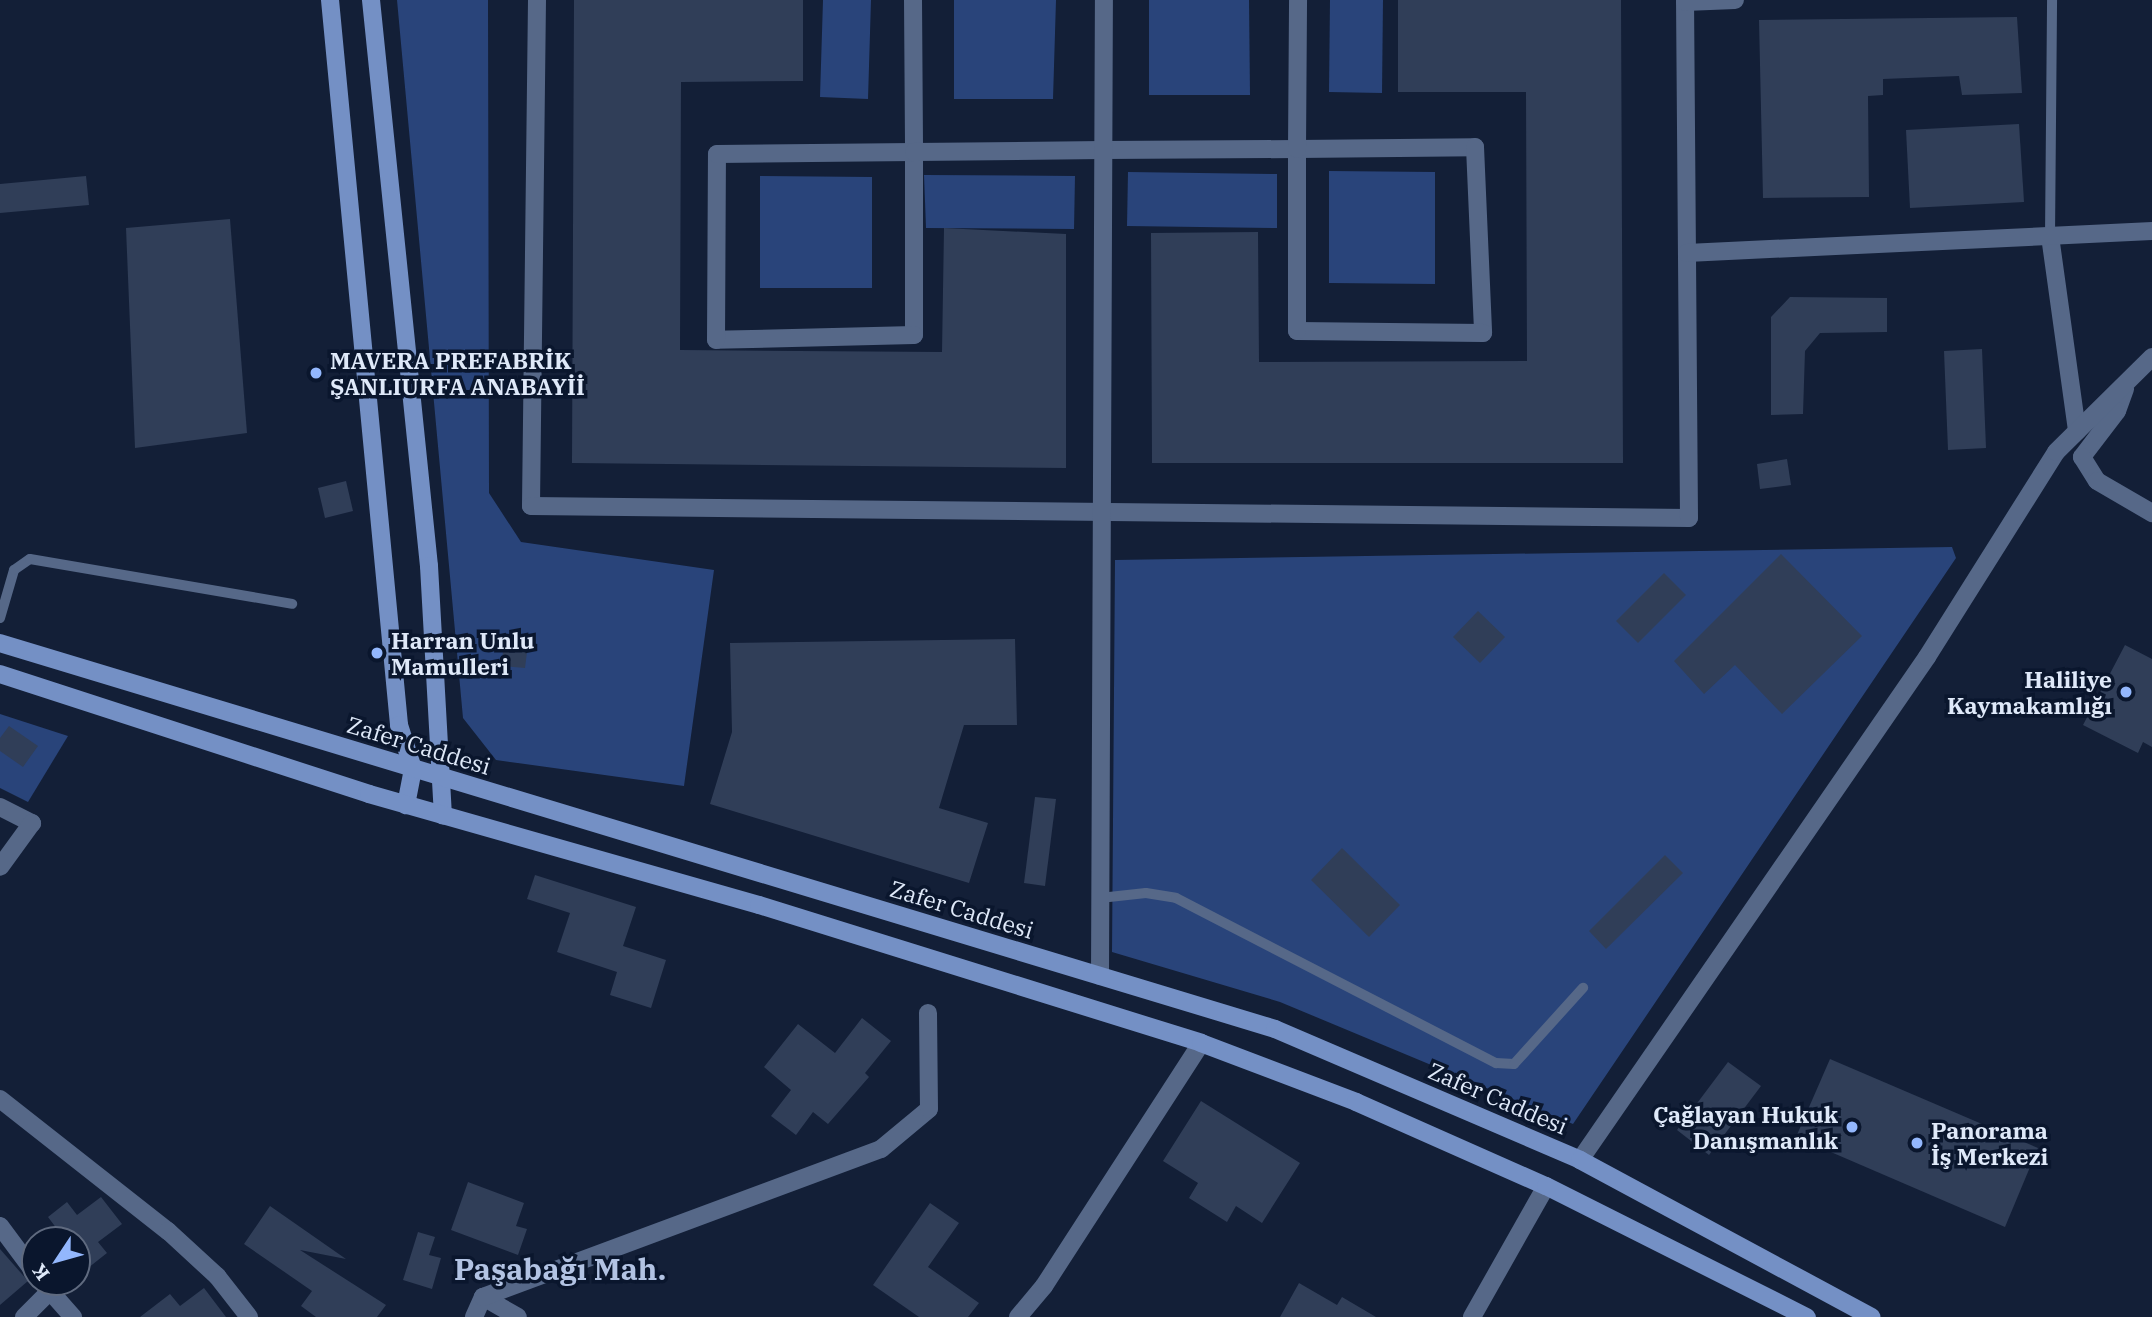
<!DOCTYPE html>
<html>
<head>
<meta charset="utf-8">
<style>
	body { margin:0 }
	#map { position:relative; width:2152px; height:1317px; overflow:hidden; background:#131f37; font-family:"IBM Plex Serif",serif }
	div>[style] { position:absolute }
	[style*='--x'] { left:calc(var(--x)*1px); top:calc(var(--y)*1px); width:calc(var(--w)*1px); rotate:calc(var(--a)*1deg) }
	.green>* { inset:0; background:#29447a }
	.building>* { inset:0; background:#303e58 }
	.service>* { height:10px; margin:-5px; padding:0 5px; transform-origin:5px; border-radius:5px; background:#566888 }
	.minor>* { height:18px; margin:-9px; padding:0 9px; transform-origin:9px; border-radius:9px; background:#566888 }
	.tertiary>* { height:18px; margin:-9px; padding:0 9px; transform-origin:9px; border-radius:9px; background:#566888 }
	.secondary>* { height:18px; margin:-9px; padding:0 9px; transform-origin:9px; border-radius:9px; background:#7490c5 }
	.dots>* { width:19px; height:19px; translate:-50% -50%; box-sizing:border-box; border:4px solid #0a162d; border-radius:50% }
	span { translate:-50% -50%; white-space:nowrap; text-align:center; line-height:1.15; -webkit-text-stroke:7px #0a162d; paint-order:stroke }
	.poi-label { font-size:23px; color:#dfe9f9; font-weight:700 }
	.left { translate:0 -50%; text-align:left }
	.right { translate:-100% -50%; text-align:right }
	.street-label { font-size:23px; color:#dfe9f9 }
	.district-label { font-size:30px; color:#b2c3e3; font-weight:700 }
	.north { position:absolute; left:21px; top:1226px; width:70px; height:70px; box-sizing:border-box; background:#0a162d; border:2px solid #5f6a7f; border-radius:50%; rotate:234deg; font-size:19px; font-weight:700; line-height:28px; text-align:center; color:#dfe9f9 }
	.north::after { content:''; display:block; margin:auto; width:24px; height:32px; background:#93b7fd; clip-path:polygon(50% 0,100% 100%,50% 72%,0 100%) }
</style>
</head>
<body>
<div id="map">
	<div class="green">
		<i style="clip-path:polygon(397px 0,488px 0,489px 493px,521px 542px,714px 570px,684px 786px,496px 760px,463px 718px)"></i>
		<i style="clip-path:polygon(823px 0,871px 0,868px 99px,820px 97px)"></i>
		<i style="clip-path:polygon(954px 0,1056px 0,1053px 99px,954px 99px)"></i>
		<i style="clip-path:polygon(1149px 0,1249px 0,1250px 95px,1149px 95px)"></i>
		<i style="clip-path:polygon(1330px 0,1383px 0,1382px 93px,1329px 92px)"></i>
		<i style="clip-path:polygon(1329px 171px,1435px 172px,1435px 284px,1329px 283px)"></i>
		<i style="clip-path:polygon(1128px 172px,1277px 174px,1277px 228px,1127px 226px)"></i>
		<i style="clip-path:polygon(924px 175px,1075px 176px,1074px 229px,926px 228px)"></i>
		<i style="clip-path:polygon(760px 176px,872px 177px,872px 288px,760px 288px)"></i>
		<i style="clip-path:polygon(1952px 547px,1956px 558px,1573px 1124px,1280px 1002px,1112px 952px,1115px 560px)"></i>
		<i style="clip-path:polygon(0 714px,68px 736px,28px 802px,0 788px)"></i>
	</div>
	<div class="building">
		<i style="clip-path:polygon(574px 0,803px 0,803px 81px,681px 82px,680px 350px,942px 352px,944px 228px,1066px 234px,1066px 468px,572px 463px)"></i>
		<i style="clip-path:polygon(1398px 0,1621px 0,1623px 463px,1152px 463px,1151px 233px,1258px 232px,1259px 362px,1527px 361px,1526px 92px,1398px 92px)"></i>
		<i style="clip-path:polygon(2017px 17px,2022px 93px,1962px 95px,1959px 76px,1883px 79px,1883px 95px,1868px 96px,1869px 197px,1763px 198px,1759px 20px)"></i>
		<i style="clip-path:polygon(2019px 124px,2024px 202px,1910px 208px,1906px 130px)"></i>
		<i style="clip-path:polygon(86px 176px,89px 205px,0 213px,0 184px)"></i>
		<i style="clip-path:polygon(230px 219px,247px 433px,135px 448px,126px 228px)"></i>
		<i style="clip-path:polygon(1790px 297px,1887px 298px,1887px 332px,1820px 333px,1805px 351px,1803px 414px,1771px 415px,1771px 317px)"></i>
		<i style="clip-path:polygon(1982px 349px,1986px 448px,1948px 450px,1944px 351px)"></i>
		<i style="clip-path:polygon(1787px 459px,1791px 485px,1760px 489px,1757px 464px)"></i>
		<i style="clip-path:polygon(346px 481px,353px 511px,325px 518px,318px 488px)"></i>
		<i style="clip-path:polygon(1781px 554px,1862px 636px,1782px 714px,1735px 665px,1704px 694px,1674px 661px)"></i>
		<i style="clip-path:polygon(1664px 573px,1686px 595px,1638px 643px,1616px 621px)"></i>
		<i style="clip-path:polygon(1478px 611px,1505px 637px,1480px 663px,1453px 637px)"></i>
		<i style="clip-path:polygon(1015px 639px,1017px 725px,964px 725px,939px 808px,988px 823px,969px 883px,710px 804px,732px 732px,730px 643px)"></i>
		<i style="clip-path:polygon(2125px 645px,2152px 659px,2152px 747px,2143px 742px,2138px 753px,2083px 725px)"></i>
		<i style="clip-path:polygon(503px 650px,527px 652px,525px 668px,502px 666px)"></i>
		<i style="clip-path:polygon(9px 726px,38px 746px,23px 767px,0 751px,0 738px)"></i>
		<i style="clip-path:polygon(1035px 797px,1056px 799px,1045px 886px,1024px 883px)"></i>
		<i style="clip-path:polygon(1342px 848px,1400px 905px,1369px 937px,1311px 880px)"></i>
		<i style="clip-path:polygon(1665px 855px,1683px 873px,1606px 949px,1589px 931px)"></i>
		<i style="clip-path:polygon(535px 875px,636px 907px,623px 946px,666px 960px,651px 1008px,610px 995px,617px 972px,557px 952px,570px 913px,527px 899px)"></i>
		<i style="clip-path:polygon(862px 1018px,891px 1041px,865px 1073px,869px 1077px,828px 1124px,813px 1112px,796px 1135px,771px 1116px,791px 1090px,764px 1067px,798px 1024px,835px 1053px)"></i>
		<i style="clip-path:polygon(1830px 1059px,2038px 1148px,2005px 1227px,1796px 1137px)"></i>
		<i style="clip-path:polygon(1728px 1062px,1761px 1086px,1709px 1155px,1677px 1130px)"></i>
		<i style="clip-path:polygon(1201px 1101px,1300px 1163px,1262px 1223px,1236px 1206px,1227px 1222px,1189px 1198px,1198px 1183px,1163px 1161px)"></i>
		<i style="clip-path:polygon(468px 1182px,524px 1203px,516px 1226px,527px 1229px,518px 1255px,451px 1230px)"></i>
		<i style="clip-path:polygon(101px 1197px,122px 1224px,98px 1242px,107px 1253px,88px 1268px,77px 1254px,77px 1240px,42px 1240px,57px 1229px,48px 1217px,67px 1202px,77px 1215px)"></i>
		<i style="clip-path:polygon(930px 1203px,959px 1223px,928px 1267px,979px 1303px,968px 1317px,919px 1317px,873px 1285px)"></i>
		<i style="clip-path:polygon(270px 1206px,346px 1259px,300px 1250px,386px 1305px,377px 1317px,316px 1317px,301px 1306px,312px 1291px,244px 1244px)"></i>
		<i style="clip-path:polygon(418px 1232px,435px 1237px,429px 1255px,441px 1258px,432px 1289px,403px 1280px)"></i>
		<i style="clip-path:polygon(0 1249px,28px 1281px,0 1305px)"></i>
		<i style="clip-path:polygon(1299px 1283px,1337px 1305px,1342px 1297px,1376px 1317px,1280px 1317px)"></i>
		<i style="clip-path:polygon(204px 1288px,226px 1317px,140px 1317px,170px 1294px,180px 1306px)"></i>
	</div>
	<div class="service">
		<i style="--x:2050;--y:236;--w:236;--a:-89.5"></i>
		<i style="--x:0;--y:618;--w:50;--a:-73.7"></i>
		<i style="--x:14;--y:570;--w:19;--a:-35"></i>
		<i style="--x:30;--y:559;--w:266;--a:9.7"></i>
		<i style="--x:1100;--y:898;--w:46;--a:-6.2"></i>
		<i style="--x:1146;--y:893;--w:30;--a:9"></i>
		<i style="--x:1176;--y:898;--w:360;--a:27.3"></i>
		<i style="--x:1496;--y:1063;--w:18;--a:3"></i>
		<i style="--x:1514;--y:1064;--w:103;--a:-47.8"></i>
	</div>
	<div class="minor">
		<i style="--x:537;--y:0;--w:506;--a:90.68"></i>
		<i style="--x:531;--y:506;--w:1158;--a:0.59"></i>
		<i style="--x:1689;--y:518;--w:518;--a:-90.44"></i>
		<i style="--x:913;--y:0;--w:152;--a:89.6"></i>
		<i style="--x:914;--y:152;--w:183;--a:90"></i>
		<i style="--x:914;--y:335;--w:198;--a:178.6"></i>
		<i style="--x:716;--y:340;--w:186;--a:-89.7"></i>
		<i style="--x:717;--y:154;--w:197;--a:-0.6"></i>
		<i style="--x:914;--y:152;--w:189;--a:-0.6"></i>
		<i style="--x:1103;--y:150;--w:194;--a:-0.3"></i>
		<i style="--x:1297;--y:149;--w:178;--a:-0.6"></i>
		<i style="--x:1475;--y:147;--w:186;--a:87.5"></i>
		<i style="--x:1483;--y:333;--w:186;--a:-179.4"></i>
		<i style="--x:1297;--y:331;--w:182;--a:-90"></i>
		<i style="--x:1297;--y:149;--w:149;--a:-89.6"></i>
		<i style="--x:1685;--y:2;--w:50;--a:-2.3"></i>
		<i style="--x:2050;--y:236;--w:197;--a:82.1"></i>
		<i style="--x:1687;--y:253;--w:466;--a:-2.7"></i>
		<i style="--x:2125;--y:389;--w:23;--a:110"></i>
		<i style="--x:2117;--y:411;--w:58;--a:127.3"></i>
		<i style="--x:2082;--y:457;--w:28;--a:58"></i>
		<i style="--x:2097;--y:481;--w:64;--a:30.2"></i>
		<i style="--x:1100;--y:976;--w:976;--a:-89.77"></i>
		<i style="--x:0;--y:1099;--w:214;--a:38.2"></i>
		<i style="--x:168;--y:1231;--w:67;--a:42.6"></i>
		<i style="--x:217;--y:1276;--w:52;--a:52"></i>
		<i style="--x:1580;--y:1160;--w:611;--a:-55.4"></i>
		<i style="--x:1927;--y:657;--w:242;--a:-57.8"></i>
		<i style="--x:2056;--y:452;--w:135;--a:-44.7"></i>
		<i style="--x:0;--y:1226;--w:59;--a:53.3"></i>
		<i style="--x:42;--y:1282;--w:47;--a:48.5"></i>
		<i style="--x:483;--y:1297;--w:40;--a:29.7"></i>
		<i style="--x:24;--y:1317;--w:37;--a:-45"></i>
		<i style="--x:474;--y:1317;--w:22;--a:-66"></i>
		<i style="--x:483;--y:1297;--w:425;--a:-20.4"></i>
		<i style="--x:881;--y:1149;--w:62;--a:-39.8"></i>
		<i style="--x:929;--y:1109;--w:96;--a:-90.6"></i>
		<i style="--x:1018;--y:1317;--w:40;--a:-50"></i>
		<i style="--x:1044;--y:1286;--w:289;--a:-57.1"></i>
		<i style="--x:1472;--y:1317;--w:150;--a:-60.5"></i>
	</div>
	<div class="tertiary">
		<i style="--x:0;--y:807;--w:36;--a:27"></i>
		<i style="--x:32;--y:823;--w:54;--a:126"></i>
	</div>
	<div class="secondary">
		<i style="--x:330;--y:0;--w:728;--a:84.56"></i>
		<i style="--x:399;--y:725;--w:46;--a:72.3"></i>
		<i style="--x:413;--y:769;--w:37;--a:101"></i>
		<i style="--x:371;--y:0;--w:569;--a:84.15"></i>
		<i style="--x:429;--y:566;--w:250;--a:86.8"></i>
		<i style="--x:0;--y:643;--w:1332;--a:16.84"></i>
		<i style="--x:1275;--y:1029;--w:332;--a:23.2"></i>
		<i style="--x:1580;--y:1160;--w:331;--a:28.3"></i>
		<i style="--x:0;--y:674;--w:388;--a:18"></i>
		<i style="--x:369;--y:794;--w:405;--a:15.9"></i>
		<i style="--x:759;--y:905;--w:463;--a:17.3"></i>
		<i style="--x:1201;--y:1043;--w:166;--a:20.8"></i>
		<i style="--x:1356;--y:1102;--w:208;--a:23.9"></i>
		<i style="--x:1546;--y:1186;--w:292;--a:26.7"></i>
	</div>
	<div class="dots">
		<i style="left:316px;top:373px;background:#93b7fd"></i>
		<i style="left:377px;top:653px;background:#93b7fd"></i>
		<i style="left:2126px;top:692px;background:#93b7fd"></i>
		<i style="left:1852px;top:1127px;background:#93b7fd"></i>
		<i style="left:1917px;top:1143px;background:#93b7fd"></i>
	</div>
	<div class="poi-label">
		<span class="left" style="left:330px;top:373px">MAVERA PREFABRİK<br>ŞANLIURFA ANABAYİİ</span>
		<span class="left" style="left:391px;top:653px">Harran Unlu<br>Mamulleri</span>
		<span class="right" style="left:2112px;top:692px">Haliliye<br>Kaymakamlığı</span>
		<span class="right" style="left:1838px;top:1127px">Çağlayan Hukuk<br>Danışmanlık</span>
		<span class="left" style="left:1931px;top:1143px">Panorama<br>İş Merkezi</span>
	</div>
	<div class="street-label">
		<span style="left:419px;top:745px;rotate:17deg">Zafer Caddesi</span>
		<span style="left:962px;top:909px;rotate:17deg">Zafer Caddesi</span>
		<span style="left:1498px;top:1098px;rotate:23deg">Zafer Caddesi</span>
	</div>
	<div class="district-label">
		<span style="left:560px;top:1269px">Paşabağı Mah.</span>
	</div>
	<div class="north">K</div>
</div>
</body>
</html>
